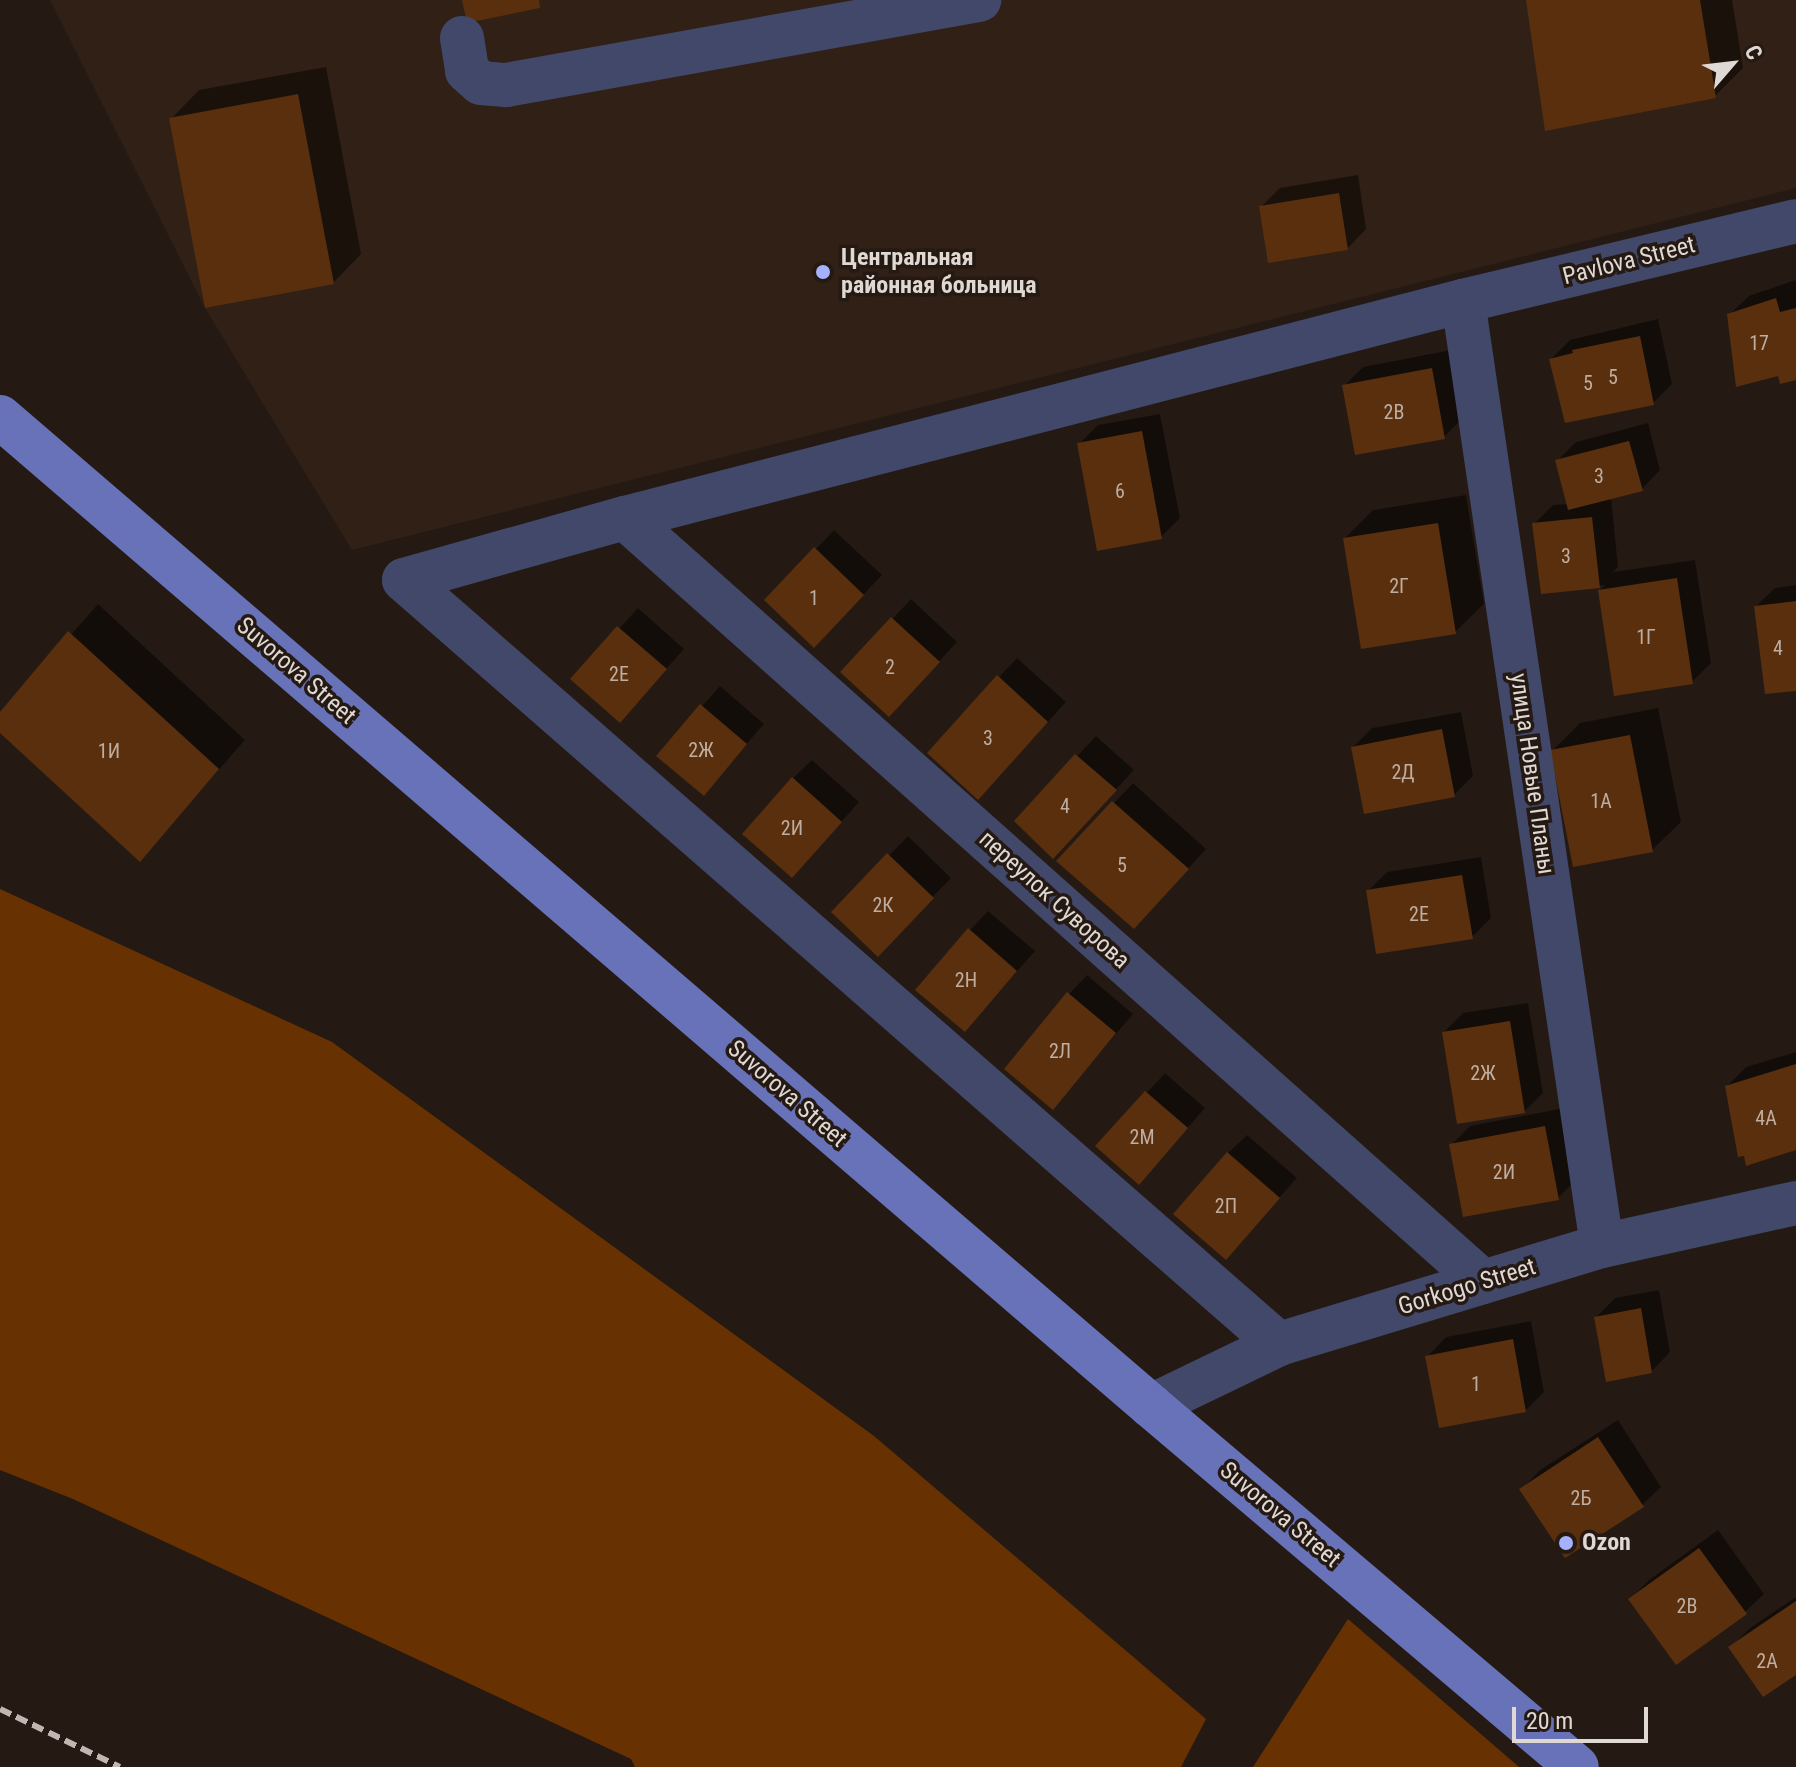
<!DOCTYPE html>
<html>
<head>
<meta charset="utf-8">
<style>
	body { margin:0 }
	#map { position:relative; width:1796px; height:1767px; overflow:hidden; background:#251a13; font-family:"Roboto Condensed",sans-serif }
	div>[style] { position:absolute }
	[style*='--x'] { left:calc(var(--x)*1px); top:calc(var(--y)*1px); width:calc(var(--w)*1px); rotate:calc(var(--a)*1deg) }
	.built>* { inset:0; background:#312016 }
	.green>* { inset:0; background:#683101 }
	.shadow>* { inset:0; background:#0007 }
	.building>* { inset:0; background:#5a2f0e }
	.minor>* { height:44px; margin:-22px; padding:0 22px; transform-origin:22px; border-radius:22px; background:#42486a }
	.major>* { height:44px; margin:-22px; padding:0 22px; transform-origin:22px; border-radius:22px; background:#6872b8 }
	.rail>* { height:6px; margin-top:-3px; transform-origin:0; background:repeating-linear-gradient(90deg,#c0b7b2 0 12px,transparent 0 18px) }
	.dots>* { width:22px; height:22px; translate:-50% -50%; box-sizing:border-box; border:4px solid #251a13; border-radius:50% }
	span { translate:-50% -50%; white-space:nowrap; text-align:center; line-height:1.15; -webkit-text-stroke:7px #251a13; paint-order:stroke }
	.number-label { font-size:20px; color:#beaea2 }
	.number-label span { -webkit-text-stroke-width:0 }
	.poi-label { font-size:24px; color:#e0d8d3; font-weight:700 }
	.left { translate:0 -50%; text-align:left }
	.street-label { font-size:24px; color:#e0d8d3 }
	.north { position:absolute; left:1692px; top:24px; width:80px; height:80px; -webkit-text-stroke:6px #251a13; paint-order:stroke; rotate:62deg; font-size:22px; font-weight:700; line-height:32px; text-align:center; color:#e0d8d3 }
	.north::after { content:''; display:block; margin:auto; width:28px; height:36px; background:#e0d8d3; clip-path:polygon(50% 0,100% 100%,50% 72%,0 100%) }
	.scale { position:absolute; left:1512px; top:1707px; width:136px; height:36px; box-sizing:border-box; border:4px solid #e0d8d3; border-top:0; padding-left:10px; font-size:24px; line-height:28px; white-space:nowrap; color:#e0d8d3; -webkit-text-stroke:6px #251a13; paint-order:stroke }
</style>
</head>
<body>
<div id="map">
	<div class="built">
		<i style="clip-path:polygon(50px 0,1796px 0,1796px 188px,352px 550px,205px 308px)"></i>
	</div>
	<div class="green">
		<i style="clip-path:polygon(0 889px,332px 1042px,874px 1436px,1206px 1719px,1181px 1767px,635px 1767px,631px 1759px,73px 1499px,0 1470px)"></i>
		<i style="clip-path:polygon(1348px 1619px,1519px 1767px,1253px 1767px)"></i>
	</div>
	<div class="shadow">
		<i style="clip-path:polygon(1528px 0,1732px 0,1743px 68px,1715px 96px)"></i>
		<i style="clip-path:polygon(326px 67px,361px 254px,333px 283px,171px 119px,199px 90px)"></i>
		<i style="clip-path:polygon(1358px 175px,1366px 229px,1348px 248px,1261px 207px,1280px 188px)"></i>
		<i style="clip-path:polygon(1795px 280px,1796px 283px,1796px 377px,1779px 373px,1729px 315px,1749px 296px)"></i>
		<i style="clip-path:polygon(1658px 319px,1672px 384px,1653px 403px,1551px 359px,1570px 340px)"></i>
		<i style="clip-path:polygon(1451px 350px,1463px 418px,1444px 437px,1344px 386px,1363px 367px)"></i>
		<i style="clip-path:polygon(1160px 414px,1180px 518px,1161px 537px,1079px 444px,1098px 425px)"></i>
		<i style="clip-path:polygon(1648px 423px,1660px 470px,1642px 489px,1611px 497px,1618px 567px,1613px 572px,1695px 560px,1711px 663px,1692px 682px,1600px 590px,1605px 585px,1543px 592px,1534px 524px,1553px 505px,1568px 504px,1557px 461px,1576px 442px)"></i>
		<i style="clip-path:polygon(1466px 495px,1484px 604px,1455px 632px,1345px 538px,1373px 510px)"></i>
		<i style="clip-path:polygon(834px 530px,882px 575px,833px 627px,816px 549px)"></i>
		<i style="clip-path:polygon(1796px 585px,1796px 689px,1756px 606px,1775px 588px)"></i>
		<i style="clip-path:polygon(911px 599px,957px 642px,908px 695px,843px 672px)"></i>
		<i style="clip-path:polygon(98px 604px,245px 740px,140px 859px,0 730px,0 715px)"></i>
		<i style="clip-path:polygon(638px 608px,684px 649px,620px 720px,573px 679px)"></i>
		<i style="clip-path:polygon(1017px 658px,1066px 702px,997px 778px,999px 677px)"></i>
		<i style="clip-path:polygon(720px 686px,764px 724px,704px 793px,659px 755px)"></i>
		<i style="clip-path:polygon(1658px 708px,1681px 822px,1652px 850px,1552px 751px,1580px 723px)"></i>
		<i style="clip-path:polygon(1461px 712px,1473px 776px,1454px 795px,1353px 747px,1372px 728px)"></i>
		<i style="clip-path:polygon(1096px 736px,1134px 770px,1072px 837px,1017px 821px)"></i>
		<i style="clip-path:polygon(812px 760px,859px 802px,810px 857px,793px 778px)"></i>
		<i style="clip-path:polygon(1133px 783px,1206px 849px,1153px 908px,1059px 861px)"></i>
		<i style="clip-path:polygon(908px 836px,951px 878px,896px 935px,834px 912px)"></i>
		<i style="clip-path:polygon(1481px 857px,1491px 918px,1472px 937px,1368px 891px,1387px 872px)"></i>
		<i style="clip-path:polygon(988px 911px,1035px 951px,965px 1030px,970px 930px)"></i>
		<i style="clip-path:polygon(1087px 975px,1133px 1014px,1053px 1107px,1069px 994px)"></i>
		<i style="clip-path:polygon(1528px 1003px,1543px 1093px,1524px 1112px,1444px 1032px,1463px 1013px)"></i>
		<i style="clip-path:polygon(1796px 1052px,1796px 1148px,1727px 1086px,1746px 1067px)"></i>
		<i style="clip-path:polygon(1165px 1073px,1205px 1108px,1157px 1163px,1098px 1146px)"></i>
		<i style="clip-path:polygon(1564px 1108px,1577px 1179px,1558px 1198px,1451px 1145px,1470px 1126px)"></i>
		<i style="clip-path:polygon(1247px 1135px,1297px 1178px,1226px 1257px,1228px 1153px)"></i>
		<i style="clip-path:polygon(1659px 1290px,1670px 1352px,1652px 1371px,1596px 1317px,1615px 1298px)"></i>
		<i style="clip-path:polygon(1531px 1321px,1544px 1392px,1525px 1411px,1428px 1356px,1446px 1337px)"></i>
		<i style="clip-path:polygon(1618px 1420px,1661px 1487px,1642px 1505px,1522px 1489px,1540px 1470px)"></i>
		<i style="clip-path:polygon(1718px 1530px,1764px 1594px,1745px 1612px,1630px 1599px,1649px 1580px)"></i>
		<i style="clip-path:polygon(1796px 1597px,1796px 1672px,1731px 1647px,1750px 1628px)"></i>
	</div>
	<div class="building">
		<i style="clip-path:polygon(462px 0,539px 0,540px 8px,467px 23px)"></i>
		<i style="clip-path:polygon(1526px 0,1700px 0,1716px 98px,1545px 131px)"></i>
		<i style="clip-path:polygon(298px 94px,334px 284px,205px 308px,169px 118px)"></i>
		<i style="clip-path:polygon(1339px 193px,1348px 250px,1268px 263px,1259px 206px)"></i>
		<i style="clip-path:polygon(1776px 298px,1780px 312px,1796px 308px,1796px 380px,1780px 384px,1778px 376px,1736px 387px,1727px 314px)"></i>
		<i style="clip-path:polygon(1640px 336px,1654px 405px,1565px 423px,1549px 359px,1573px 353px,1572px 350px)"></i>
		<i style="clip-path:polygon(1432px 368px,1445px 439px,1355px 455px,1342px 385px)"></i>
		<i style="clip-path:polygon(1142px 431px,1162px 539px,1097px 551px,1077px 443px)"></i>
		<i style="clip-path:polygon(1629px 441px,1643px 491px,1568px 510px,1555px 460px)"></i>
		<i style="clip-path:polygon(1592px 517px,1600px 588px,1541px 594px,1532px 523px)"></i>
		<i style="clip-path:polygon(1438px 523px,1456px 634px,1361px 649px,1343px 538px)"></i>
		<i style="clip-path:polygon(814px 547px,864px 595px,814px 648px,764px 600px)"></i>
		<i style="clip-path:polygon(1677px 578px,1693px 684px,1614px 696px,1598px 590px)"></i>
		<i style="clip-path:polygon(1796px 601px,1796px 691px,1765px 694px,1754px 606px)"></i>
		<i style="clip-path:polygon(891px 617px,940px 662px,889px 717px,840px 672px)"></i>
		<i style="clip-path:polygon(617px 626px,667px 669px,620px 723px,570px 679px)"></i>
		<i style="clip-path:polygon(68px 631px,219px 769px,140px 862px,0 733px,0 712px)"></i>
		<i style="clip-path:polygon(997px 675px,1048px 722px,978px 800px,927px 753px)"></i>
		<i style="clip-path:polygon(700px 704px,747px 744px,704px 796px,656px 756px)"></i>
		<i style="clip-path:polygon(1442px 729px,1455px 797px,1364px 814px,1351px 747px)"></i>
		<i style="clip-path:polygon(1630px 735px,1653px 852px,1573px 867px,1550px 750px)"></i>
		<i style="clip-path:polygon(1075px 754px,1117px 790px,1053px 859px,1014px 821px)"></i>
		<i style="clip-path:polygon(792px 777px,842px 822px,792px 878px,742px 834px)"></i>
		<i style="clip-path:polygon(1112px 801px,1189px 869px,1134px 929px,1056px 861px)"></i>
		<i style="clip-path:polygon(887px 853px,934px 898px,878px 957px,831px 912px)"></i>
		<i style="clip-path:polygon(1462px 875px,1473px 939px,1376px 954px,1366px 890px)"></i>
		<i style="clip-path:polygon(968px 928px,1017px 971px,965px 1032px,915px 990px)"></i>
		<i style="clip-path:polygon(1067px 992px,1116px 1033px,1053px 1110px,1004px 1069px)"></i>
		<i style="clip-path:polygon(1510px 1021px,1525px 1113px,1457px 1124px,1442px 1032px)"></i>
		<i style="clip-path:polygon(1796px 1064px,1796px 1150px,1746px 1166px,1744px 1156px,1738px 1157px,1725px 1086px)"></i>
		<i style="clip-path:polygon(1145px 1091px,1188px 1128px,1139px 1185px,1095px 1146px)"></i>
		<i style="clip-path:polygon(1545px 1126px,1559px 1200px,1463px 1217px,1449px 1144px)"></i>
		<i style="clip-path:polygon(1227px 1152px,1280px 1198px,1226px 1260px,1173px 1214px)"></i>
		<i style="clip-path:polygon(1641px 1308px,1652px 1373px,1606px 1382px,1594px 1317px)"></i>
		<i style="clip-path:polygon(1513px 1339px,1526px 1412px,1439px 1428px,1425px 1356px)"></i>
		<i style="clip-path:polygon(1598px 1437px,1644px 1507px,1565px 1558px,1519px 1489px)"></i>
		<i style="clip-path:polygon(1699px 1548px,1747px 1614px,1676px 1665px,1628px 1599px)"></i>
		<i style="clip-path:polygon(1796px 1601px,1796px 1675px,1763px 1697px,1728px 1647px)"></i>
	</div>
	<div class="minor">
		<i style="--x:462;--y:38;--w:33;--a:81"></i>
		<i style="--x:467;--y:71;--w:18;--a:41"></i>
		<i style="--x:481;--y:83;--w:25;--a:5"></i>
		<i style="--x:506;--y:85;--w:481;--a:-10.2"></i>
		<i style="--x:1463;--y:301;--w:955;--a:81.63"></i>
		<i style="--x:625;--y:518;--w:1149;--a:41.68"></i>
		<i style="--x:404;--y:580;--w:230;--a:-15.7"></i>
		<i style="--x:625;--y:518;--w:866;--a:-14.52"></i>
		<i style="--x:1463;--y:301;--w:342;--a:-13.5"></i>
		<i style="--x:404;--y:580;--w:1162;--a:41.13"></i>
		<i style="--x:1151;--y:1406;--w:142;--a:-25.8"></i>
		<i style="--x:1279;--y:1344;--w:338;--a:-16.9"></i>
		<i style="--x:1602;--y:1246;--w:199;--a:-12.5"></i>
	</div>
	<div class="major">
		<i style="--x:0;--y:417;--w:1518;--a:40.67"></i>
		<i style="--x:1151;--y:1406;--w:558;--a:40.28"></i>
	</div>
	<div class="rail">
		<i style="--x:0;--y:1709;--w:133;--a:25.8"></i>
	</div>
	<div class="dots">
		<i style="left:823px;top:272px;background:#a5b1fc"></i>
		<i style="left:1566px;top:1543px;background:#a5b1fc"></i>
	</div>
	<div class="number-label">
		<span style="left:1759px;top:343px">17</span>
		<span style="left:1613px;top:377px">5</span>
		<span style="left:1588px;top:383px">5</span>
		<span style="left:1394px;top:412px">2В</span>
		<span style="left:1599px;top:476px">3</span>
		<span style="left:1120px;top:491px">6</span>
		<span style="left:1566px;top:556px">3</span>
		<span style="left:1399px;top:586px">2Г</span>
		<span style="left:814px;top:598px">1</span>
		<span style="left:1646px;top:637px">1Г</span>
		<span style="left:1778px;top:648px">4</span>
		<span style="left:890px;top:667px">2</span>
		<span style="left:619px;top:674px">2Е</span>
		<span style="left:988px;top:738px">3</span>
		<span style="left:701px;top:750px">2Ж</span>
		<span style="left:109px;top:751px">1И</span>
		<span style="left:1403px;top:772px">2Д</span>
		<span style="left:1601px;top:801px">1А</span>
		<span style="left:1065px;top:806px">4</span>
		<span style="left:792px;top:828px">2И</span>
		<span style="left:1122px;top:865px">5</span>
		<span style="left:883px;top:905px">2К</span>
		<span style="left:1419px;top:914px">2Е</span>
		<span style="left:966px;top:980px">2Н</span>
		<span style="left:1060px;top:1051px">2Л</span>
		<span style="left:1483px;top:1073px">2Ж</span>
		<span style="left:1766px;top:1118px">4А</span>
		<span style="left:1142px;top:1137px">2М</span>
		<span style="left:1504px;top:1172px">2И</span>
		<span style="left:1226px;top:1206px">2П</span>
		<span style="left:1476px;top:1384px">1</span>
		<span style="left:1581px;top:1498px">2Б</span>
		<span style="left:1687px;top:1606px">2В</span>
		<span style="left:1767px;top:1661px">2А</span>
	</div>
	<div class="poi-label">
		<span class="left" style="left:841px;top:272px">Центральная<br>районная больница</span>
		<span class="left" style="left:1582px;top:1543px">Ozon</span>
	</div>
	<div class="street-label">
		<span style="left:1629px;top:261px;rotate:-14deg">Pavlova Street</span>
		<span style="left:296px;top:671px;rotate:41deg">Suvorova Street</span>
		<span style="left:1532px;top:774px;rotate:82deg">улица Новые Планы</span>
		<span style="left:1054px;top:900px;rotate:42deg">переулок Суворова</span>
		<span style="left:787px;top:1094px;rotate:41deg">Suvorova Street</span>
		<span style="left:1467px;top:1287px;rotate:-17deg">Gorkogo Street</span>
		<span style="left:1280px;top:1515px;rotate:40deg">Suvorova Street</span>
	</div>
	<div class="north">С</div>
	<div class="scale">20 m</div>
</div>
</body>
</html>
